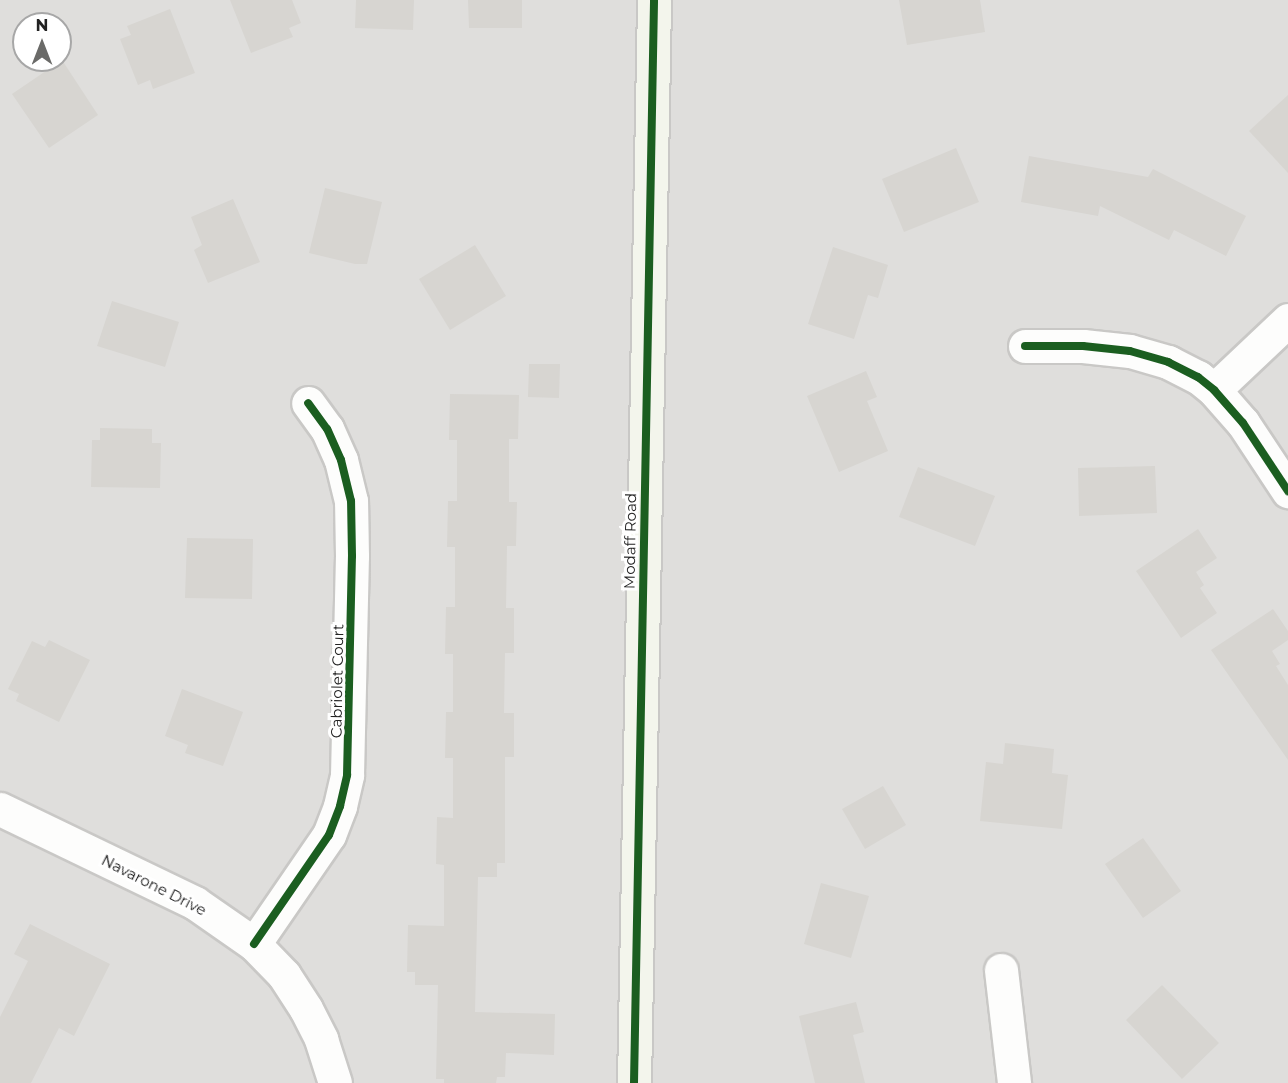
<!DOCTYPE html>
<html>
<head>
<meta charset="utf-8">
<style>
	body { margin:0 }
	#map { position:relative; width:1288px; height:1083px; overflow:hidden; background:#f0efea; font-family:Montserrat,sans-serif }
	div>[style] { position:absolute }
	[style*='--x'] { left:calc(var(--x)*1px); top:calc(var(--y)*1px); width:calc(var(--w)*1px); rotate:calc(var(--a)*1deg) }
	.residential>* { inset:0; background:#dfdedc }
	.building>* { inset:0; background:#d7d5d1 }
	.roads { filter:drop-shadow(2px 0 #c9c8c6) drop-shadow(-2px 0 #c9c8c6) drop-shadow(0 2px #c9c8c6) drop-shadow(0 -2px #c9c8c6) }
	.street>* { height:33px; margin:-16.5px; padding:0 16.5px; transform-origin:16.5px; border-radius:16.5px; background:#fdfdfc }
	.secondary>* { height:33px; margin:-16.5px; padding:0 16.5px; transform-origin:16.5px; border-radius:16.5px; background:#f3f5ec }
	.cycleway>* { height:8px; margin:-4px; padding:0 4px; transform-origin:4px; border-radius:4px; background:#1b5e20 }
	span { translate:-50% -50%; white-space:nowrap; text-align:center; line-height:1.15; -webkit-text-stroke:6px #fff; paint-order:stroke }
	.street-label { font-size:15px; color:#222 }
	.north { position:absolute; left:12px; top:12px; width:60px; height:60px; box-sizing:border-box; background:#fff; border:2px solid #a7a7a7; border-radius:50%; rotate:0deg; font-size:16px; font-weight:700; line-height:24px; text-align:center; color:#222 }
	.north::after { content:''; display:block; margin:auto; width:21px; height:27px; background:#6a6a68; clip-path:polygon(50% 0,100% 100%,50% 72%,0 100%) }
</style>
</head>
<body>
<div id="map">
	<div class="residential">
		<i style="clip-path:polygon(evenodd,0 0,1288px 0,1288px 1083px,0 1083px,0 0,24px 24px,60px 24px,60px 60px,24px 60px,24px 24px)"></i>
	</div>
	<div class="building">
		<i style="clip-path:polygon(230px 0,292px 0,301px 23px,289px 28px,293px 37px,251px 53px)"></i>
		<i style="clip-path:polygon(356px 0,414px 0,413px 30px,355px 28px)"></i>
		<i style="clip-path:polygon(468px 0,522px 0,522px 28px,469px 28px)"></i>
		<i style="clip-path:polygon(899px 0,980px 0,985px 32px,907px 45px)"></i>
		<i style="clip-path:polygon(170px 9px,195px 73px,153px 89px,150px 80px,138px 85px,120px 39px,131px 35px,127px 26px)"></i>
		<i style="clip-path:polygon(62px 60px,98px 115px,49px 148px,12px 94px)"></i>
		<i style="clip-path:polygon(1288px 95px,1288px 173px,1249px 131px)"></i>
		<i style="clip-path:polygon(956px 148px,979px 202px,904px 232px,882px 179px)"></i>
		<i style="clip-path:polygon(1029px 156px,1148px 177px,1153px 169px,1246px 216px,1226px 256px,1174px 230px,1169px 240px,1100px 206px,1098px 216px,1021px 202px)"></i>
		<i style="clip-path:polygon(325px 188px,382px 202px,367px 264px,355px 264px,309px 253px)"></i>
		<i style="clip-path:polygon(233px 199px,260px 262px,208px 283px,194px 250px,202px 245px,191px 217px)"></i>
		<i style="clip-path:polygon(475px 245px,506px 296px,450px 330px,419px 279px)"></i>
		<i style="clip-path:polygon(833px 247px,888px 265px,878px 298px,868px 295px,854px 339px,808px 324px)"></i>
		<i style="clip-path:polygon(112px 301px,179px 322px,165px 367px,97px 346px)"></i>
		<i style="clip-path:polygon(529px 364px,560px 364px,559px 398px,528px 397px)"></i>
		<i style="clip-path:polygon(866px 371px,877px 397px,867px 401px,888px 451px,839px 472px,807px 396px)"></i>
		<i style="clip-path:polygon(450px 394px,519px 395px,518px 439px,509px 439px,509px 502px,517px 502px,516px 546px,507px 546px,506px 608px,514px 608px,514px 653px,505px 653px,504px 713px,514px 713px,514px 757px,505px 757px,505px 863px,497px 863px,497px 877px,478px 877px,475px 1012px,555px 1014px,554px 1055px,506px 1053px,505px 1077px,497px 1077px,496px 1083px,444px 1083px,444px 1079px,436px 1079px,438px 985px,415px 985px,415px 972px,407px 972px,408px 925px,444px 926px,444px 865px,436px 864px,437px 817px,453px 818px,453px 758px,445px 758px,446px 712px,453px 712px,453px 654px,445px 654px,446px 607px,455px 607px,455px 547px,447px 547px,448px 501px,457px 501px,457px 440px,449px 440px)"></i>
		<i style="clip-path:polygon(100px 428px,152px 429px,152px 443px,161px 443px,160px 488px,91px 487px,92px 440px,100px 440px)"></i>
		<i style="clip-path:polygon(1155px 466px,1157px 513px,1079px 516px,1078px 468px)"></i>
		<i style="clip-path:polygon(918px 467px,995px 496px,975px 546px,899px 517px)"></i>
		<i style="clip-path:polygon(1198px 529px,1217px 558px,1196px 572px,1204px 585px,1200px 588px,1217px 613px,1181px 638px,1136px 571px)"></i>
		<i style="clip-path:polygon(187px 538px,253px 539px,252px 599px,185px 598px)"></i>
		<i style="clip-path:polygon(1273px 609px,1288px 631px,1288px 640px,1272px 651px,1280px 664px,1276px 666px,1288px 685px,1288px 760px,1211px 650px)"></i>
		<i style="clip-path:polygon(49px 640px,90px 660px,59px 722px,16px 701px,19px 694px,8px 689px,32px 641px,45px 647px)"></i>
		<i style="clip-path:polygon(182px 689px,243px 712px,223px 766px,185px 753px,188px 745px,165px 736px)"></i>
		<i style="clip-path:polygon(1005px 743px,1054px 749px,1052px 773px,1068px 775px,1062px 829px,980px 821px,986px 762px,1003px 764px)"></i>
		<i style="clip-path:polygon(883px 786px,906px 825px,865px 849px,842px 809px)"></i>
		<i style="clip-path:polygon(1143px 838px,1181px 891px,1143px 918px,1105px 864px)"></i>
		<i style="clip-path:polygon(821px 883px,869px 896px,851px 958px,804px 944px)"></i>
		<i style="clip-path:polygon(30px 924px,110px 964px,74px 1036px,59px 1028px,31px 1083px,0 1083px,0 1017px,28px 961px,14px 954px)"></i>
		<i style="clip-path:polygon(1162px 985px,1219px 1043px,1182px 1079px,1126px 1020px)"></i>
		<i style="clip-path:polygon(856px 1002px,864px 1032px,853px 1035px,865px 1083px,815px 1083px,799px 1016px)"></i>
	</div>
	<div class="roads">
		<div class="street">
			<i style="--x:1025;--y:346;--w:58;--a:0"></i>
			<i style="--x:1083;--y:346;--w:47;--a:6.1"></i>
			<i style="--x:1130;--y:351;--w:40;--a:16"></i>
			<i style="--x:1168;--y:362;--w:34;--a:27"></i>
			<i style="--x:1198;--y:377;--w:21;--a:39"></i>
			<i style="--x:1214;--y:390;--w:44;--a:48.7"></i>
			<i style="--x:1243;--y:423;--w:82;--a:56.5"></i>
			<i style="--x:1214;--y:390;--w:102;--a:-43.4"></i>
			<i style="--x:0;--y:809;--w:216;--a:25.7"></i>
			<i style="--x:195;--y:903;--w:72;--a:34.8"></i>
			<i style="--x:254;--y:944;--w:43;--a:45.9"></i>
			<i style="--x:284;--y:975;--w:40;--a:57.1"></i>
			<i style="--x:306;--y:1009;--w:34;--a:63"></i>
			<i style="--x:321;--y:1039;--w:46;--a:72.3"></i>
			<i style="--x:254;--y:944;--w:132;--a:-55.5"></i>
			<i style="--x:329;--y:835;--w:31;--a:-69"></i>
			<i style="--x:340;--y:806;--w:32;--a:-77"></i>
			<i style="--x:347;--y:775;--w:219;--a:-88.7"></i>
			<i style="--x:352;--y:556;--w:55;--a:-91"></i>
			<i style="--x:351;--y:501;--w:42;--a:-103.7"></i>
			<i style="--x:341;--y:460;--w:34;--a:-114"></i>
			<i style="--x:327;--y:429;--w:32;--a:-126"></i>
			<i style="--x:1001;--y:970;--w:114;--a:83.4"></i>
		</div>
		<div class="secondary">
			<i style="--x:634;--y:1083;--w:1083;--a:-88.94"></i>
		</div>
	</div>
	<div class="cycleway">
		<i style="--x:1025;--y:346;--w:58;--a:0"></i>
		<i style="--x:1083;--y:346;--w:47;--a:6.1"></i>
		<i style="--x:1130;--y:351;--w:40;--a:16"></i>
		<i style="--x:1168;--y:362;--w:34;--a:27"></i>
		<i style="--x:1198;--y:377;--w:21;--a:39"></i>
		<i style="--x:1214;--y:390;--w:44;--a:48.7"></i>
		<i style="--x:1243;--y:423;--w:82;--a:56.5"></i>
		<i style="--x:254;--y:944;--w:132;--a:-55.5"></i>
		<i style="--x:329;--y:835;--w:31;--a:-69"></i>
		<i style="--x:340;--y:806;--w:32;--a:-77"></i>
		<i style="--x:347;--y:775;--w:219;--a:-88.7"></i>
		<i style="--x:352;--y:556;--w:55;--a:-91"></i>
		<i style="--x:351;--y:501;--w:42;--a:-103.7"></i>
		<i style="--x:341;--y:460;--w:34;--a:-114"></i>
		<i style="--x:327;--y:429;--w:32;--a:-126"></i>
		<i style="--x:634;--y:1083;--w:1083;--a:-88.94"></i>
	</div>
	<div class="street-label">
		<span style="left:630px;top:541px;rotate:-89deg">Modaff Road</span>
		<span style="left:337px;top:681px;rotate:-89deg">Cabriolet Court</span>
		<span style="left:154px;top:885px;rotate:27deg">Navarone Drive</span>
	</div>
	<div class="north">N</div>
</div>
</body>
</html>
